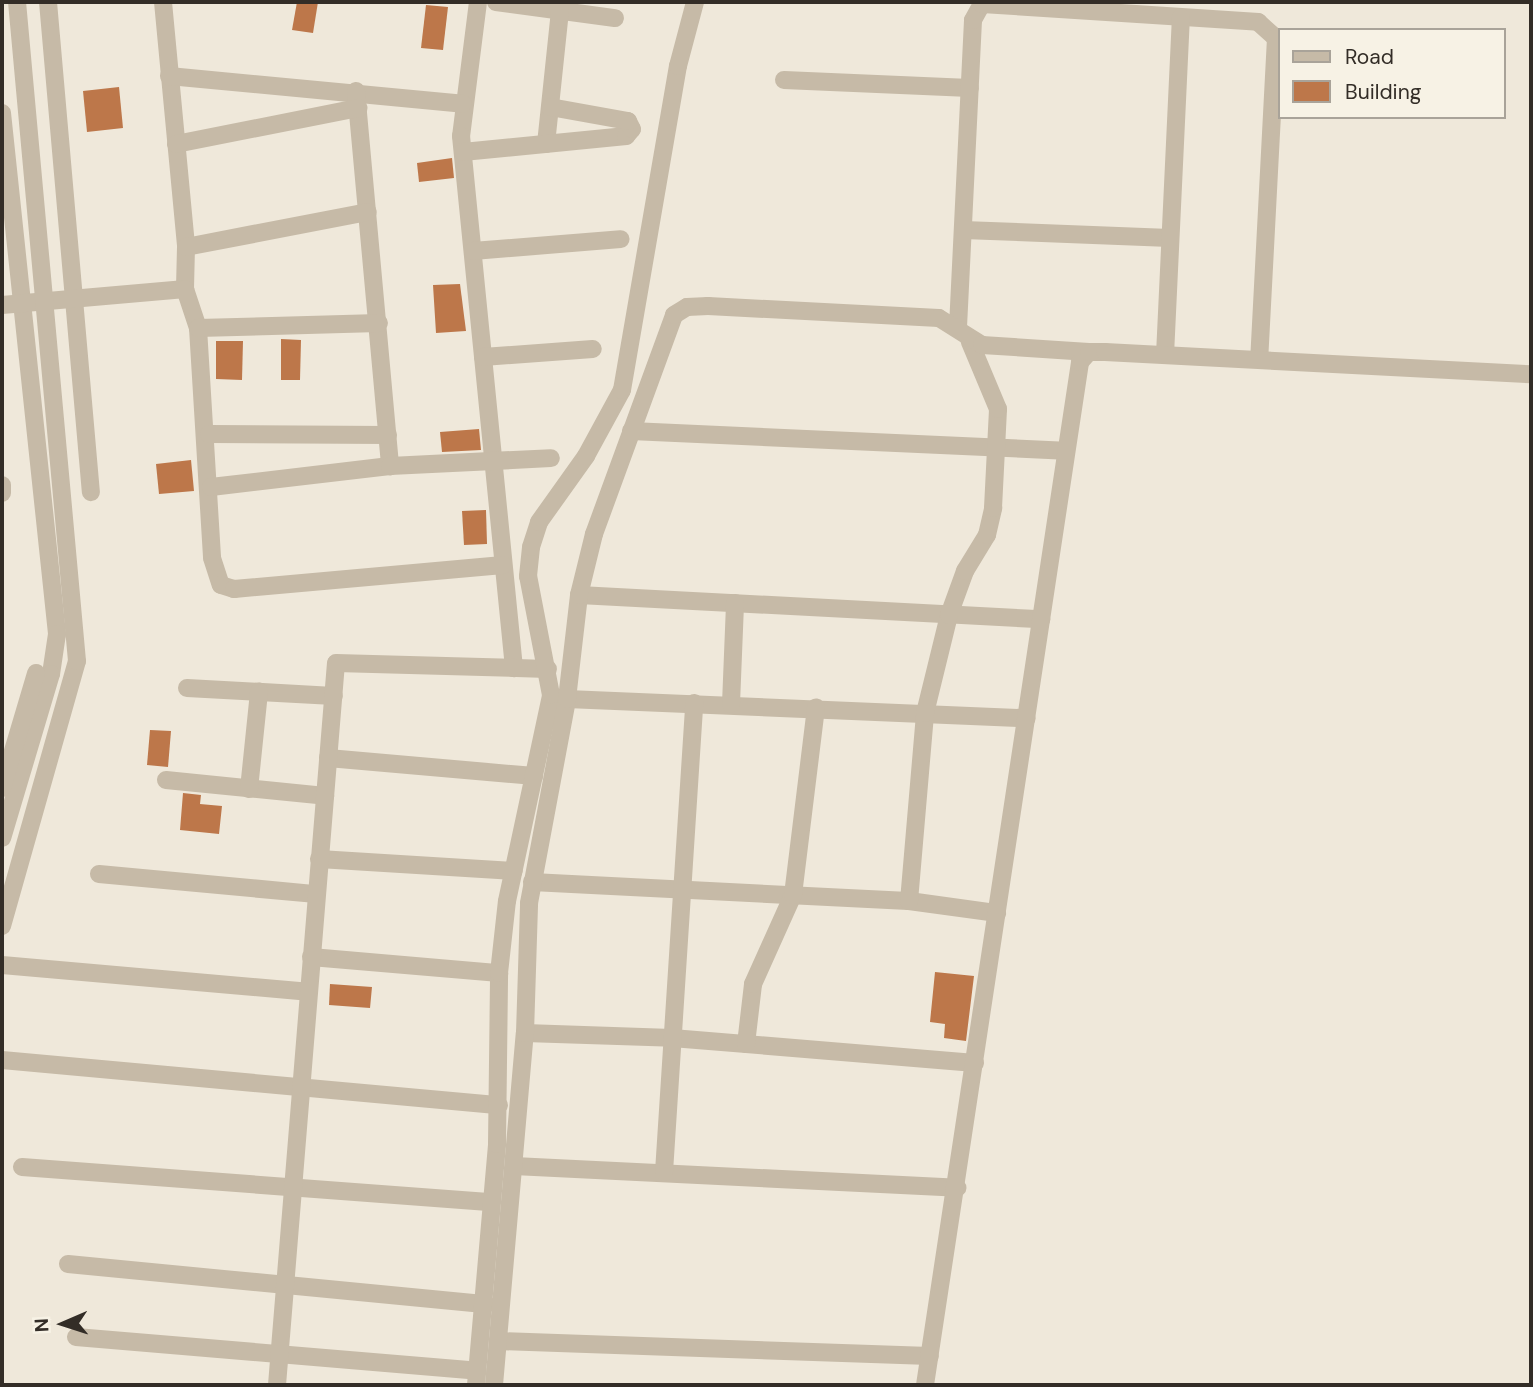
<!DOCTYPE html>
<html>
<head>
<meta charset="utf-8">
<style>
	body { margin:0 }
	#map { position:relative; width:1533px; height:1387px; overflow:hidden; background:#efe8da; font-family:"DM Sans",sans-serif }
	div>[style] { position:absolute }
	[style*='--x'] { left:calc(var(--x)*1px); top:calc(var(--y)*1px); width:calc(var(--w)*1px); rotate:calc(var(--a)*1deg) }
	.building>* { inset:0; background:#bd774a }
	.minor>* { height:18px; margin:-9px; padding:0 9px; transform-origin:9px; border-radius:9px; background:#c6baa7 }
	span { translate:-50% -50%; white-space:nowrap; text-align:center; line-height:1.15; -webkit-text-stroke:5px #f7f2e5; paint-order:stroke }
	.frame { position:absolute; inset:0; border:4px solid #332d27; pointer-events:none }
	.legend { position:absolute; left:1278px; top:28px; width:228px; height:91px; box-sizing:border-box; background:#f7f2e5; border:2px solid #a9a399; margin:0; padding:9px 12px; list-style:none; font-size:21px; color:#332d27 }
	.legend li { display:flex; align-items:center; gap:14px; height:35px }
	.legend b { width:35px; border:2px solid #a9a399 }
	.north { position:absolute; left:28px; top:1289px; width:70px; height:70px; -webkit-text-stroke:5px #f7f2e5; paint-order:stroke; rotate:267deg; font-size:19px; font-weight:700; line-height:28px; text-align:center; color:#332d27 }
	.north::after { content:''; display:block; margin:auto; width:24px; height:32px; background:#332d27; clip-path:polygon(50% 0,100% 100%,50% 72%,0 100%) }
</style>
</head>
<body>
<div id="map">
	<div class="building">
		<i style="clip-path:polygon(297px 2px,318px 2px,313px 33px,292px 30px)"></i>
		<i style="clip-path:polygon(426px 5px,448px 7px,443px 50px,421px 48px)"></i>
		<i style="clip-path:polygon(119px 87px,123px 128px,87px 132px,83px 91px)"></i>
		<i style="clip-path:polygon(452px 158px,454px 178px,419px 182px,417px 163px)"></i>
		<i style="clip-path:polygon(460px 284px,466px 331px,436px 333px,433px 285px)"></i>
		<i style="clip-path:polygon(281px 339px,301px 340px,300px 380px,281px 380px)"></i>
		<i style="clip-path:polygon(216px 341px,243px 341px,242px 380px,216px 379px)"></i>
		<i style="clip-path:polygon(479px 429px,481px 450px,442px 452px,440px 432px)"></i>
		<i style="clip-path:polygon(191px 460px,194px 491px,159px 494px,156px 464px)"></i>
		<i style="clip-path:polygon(486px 510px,487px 544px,464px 545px,462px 511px)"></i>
		<i style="clip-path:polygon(150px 730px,171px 731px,168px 767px,147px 765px)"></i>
		<i style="clip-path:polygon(183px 793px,201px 795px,200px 804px,222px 806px,219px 834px,180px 830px)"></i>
		<i style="clip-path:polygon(935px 972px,974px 976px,966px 1041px,944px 1038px,945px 1024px,930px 1022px)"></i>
		<i style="clip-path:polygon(330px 984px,372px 987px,370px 1008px,329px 1005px)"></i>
	</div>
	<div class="minor">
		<i style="--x:48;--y:2;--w:492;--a:85"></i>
		<i style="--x:163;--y:2;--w:246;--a:84.6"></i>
		<i style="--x:186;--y:247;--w:42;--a:91.4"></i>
		<i style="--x:478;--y:2;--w:135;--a:97.2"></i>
		<i style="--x:461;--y:136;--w:535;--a:84.31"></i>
		<i style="--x:496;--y:2;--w:120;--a:7.7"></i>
		<i style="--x:169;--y:76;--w:295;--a:5.4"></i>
		<i style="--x:784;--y:80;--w:186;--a:2.5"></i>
		<i style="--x:356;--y:91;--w:377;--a:84.8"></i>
		<i style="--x:2;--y:113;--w:524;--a:83.97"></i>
		<i style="--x:57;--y:634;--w:40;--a:98.5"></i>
		<i style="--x:51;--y:674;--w:171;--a:106.6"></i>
		<i style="--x:176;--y:144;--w:186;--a:-11.2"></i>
		<i style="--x:546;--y:144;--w:134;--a:-84"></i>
		<i style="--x:463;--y:152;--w:164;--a:-5.6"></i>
		<i style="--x:626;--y:136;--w:9;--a:-49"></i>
		<i style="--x:632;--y:129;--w:9;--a:-117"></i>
		<i style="--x:628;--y:121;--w:79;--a:-169.8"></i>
		<i style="--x:963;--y:230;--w:207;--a:2.2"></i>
		<i style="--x:186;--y:247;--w:185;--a:-10.9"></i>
		<i style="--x:473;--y:251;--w:148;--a:-4.6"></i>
		<i style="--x:2;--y:305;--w:184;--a:-5"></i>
		<i style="--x:185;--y:289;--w:41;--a:71.6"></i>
		<i style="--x:198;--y:328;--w:230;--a:86.5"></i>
		<i style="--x:212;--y:558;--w:28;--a:72"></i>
		<i style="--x:221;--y:585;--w:14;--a:17"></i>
		<i style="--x:234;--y:589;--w:270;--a:-5.1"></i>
		<i style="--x:958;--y:327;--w:307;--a:-87.2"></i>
		<i style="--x:973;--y:20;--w:18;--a:-61"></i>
		<i style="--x:982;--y:4;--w:277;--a:3.7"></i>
		<i style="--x:1258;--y:22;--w:24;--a:42"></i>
		<i style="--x:1276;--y:38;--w:322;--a:93"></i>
		<i style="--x:198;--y:328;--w:181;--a:-1.6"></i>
		<i style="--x:1165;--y:355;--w:338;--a:-87.3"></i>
		<i style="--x:483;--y:357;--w:110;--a:-4.2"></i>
		<i style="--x:631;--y:431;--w:434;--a:2.6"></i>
		<i style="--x:209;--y:434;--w:179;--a:0.3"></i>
		<i style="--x:2;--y:485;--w:8;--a:90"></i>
		<i style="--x:211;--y:487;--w:180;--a:-6.7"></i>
		<i style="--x:390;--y:466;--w:161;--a:-2.8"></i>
		<i style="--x:579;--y:595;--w:463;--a:3"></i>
		<i style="--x:187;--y:688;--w:147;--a:3.1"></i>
		<i style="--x:567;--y:699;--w:460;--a:2.4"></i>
		<i style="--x:731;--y:704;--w:101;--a:-87.7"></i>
		<i style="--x:328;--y:758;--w:207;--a:5"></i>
		<i style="--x:166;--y:780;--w:160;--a:5.7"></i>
		<i style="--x:2;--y:788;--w:120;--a:-73.5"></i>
		<i style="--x:249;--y:789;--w:98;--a:-84.1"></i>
		<i style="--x:319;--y:859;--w:195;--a:3.5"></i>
		<i style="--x:99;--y:874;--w:218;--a:5.3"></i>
		<i style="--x:532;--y:882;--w:377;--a:2.9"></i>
		<i style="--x:909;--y:901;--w:89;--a:7.8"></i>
		<i style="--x:909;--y:901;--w:189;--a:-85.1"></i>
		<i style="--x:925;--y:713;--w:101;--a:-76.2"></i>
		<i style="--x:949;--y:615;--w:47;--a:-70"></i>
		<i style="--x:965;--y:571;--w:42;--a:-58.6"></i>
		<i style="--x:987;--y:535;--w:28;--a:-77"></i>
		<i style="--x:993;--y:508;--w:99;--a:-87.1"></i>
		<i style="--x:998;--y:409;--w:73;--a:-112.7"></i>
		<i style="--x:2;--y:926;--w:275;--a:-74.2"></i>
		<i style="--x:77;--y:661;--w:662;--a:-95.2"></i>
		<i style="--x:311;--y:957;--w:189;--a:4.9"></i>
		<i style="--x:2;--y:965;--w:307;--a:5"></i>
		<i style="--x:525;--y:1033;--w:147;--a:1.9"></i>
		<i style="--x:672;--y:1038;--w:304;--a:4.7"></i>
		<i style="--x:746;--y:1044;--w:60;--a:-83.3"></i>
		<i style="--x:753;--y:984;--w:98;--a:-65.8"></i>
		<i style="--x:793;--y:895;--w:189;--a:-83"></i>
		<i style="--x:2;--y:1060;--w:499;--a:5.2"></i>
		<i style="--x:514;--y:1166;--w:444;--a:2.8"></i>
		<i style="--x:22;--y:1167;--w:471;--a:4.3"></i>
		<i style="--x:664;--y:1172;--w:470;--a:-86.3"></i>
		<i style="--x:68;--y:1264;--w:420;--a:5.5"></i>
		<i style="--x:76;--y:1337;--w:403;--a:4.8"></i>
		<i style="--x:498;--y:1341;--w:432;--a:2"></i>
		<i style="--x:277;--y:1385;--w:724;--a:-85.33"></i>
		<i style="--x:336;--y:663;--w:212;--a:1.6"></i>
		<i style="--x:476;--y:1385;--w:242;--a:-85"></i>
		<i style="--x:497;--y:1144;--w:171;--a:-89.3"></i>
		<i style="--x:499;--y:973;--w:72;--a:-83.7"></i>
		<i style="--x:507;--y:901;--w:211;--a:-77.9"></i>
		<i style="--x:551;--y:695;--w:121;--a:-100.9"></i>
		<i style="--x:528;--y:576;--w:29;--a:-84"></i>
		<i style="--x:531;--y:547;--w:26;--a:-72"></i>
		<i style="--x:539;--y:522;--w:81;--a:-54.5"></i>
		<i style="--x:586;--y:456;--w:75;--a:-61.4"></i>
		<i style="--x:622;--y:390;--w:329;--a:-80.2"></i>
		<i style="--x:678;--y:66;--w:66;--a:-75.1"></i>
		<i style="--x:494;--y:1385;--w:353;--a:-85"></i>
		<i style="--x:525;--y:1033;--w:130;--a:-88.2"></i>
		<i style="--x:529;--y:903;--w:208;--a:-79.4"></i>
		<i style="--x:567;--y:699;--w:105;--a:-83.4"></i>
		<i style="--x:579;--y:595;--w:63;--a:-76.2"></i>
		<i style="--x:594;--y:534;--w:233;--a:-69.9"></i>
		<i style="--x:674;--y:315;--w:15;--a:-32"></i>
		<i style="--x:687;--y:307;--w:21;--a:-3"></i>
		<i style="--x:708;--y:306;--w:231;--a:3"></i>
		<i style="--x:939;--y:318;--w:51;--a:32.1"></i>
		<i style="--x:982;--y:345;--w:107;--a:3.7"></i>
		<i style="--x:925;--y:1385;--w:1035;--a:-81.38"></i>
		<i style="--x:1080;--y:362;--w:13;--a:-48"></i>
		<i style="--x:1089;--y:352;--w:16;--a:0"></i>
		<i style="--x:1105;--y:352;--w:427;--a:3"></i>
	</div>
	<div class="frame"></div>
	<ul class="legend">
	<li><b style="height:9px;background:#c6baa7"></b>Road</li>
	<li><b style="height:19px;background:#bd774a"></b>Building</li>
	</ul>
	<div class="north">N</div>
</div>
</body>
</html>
